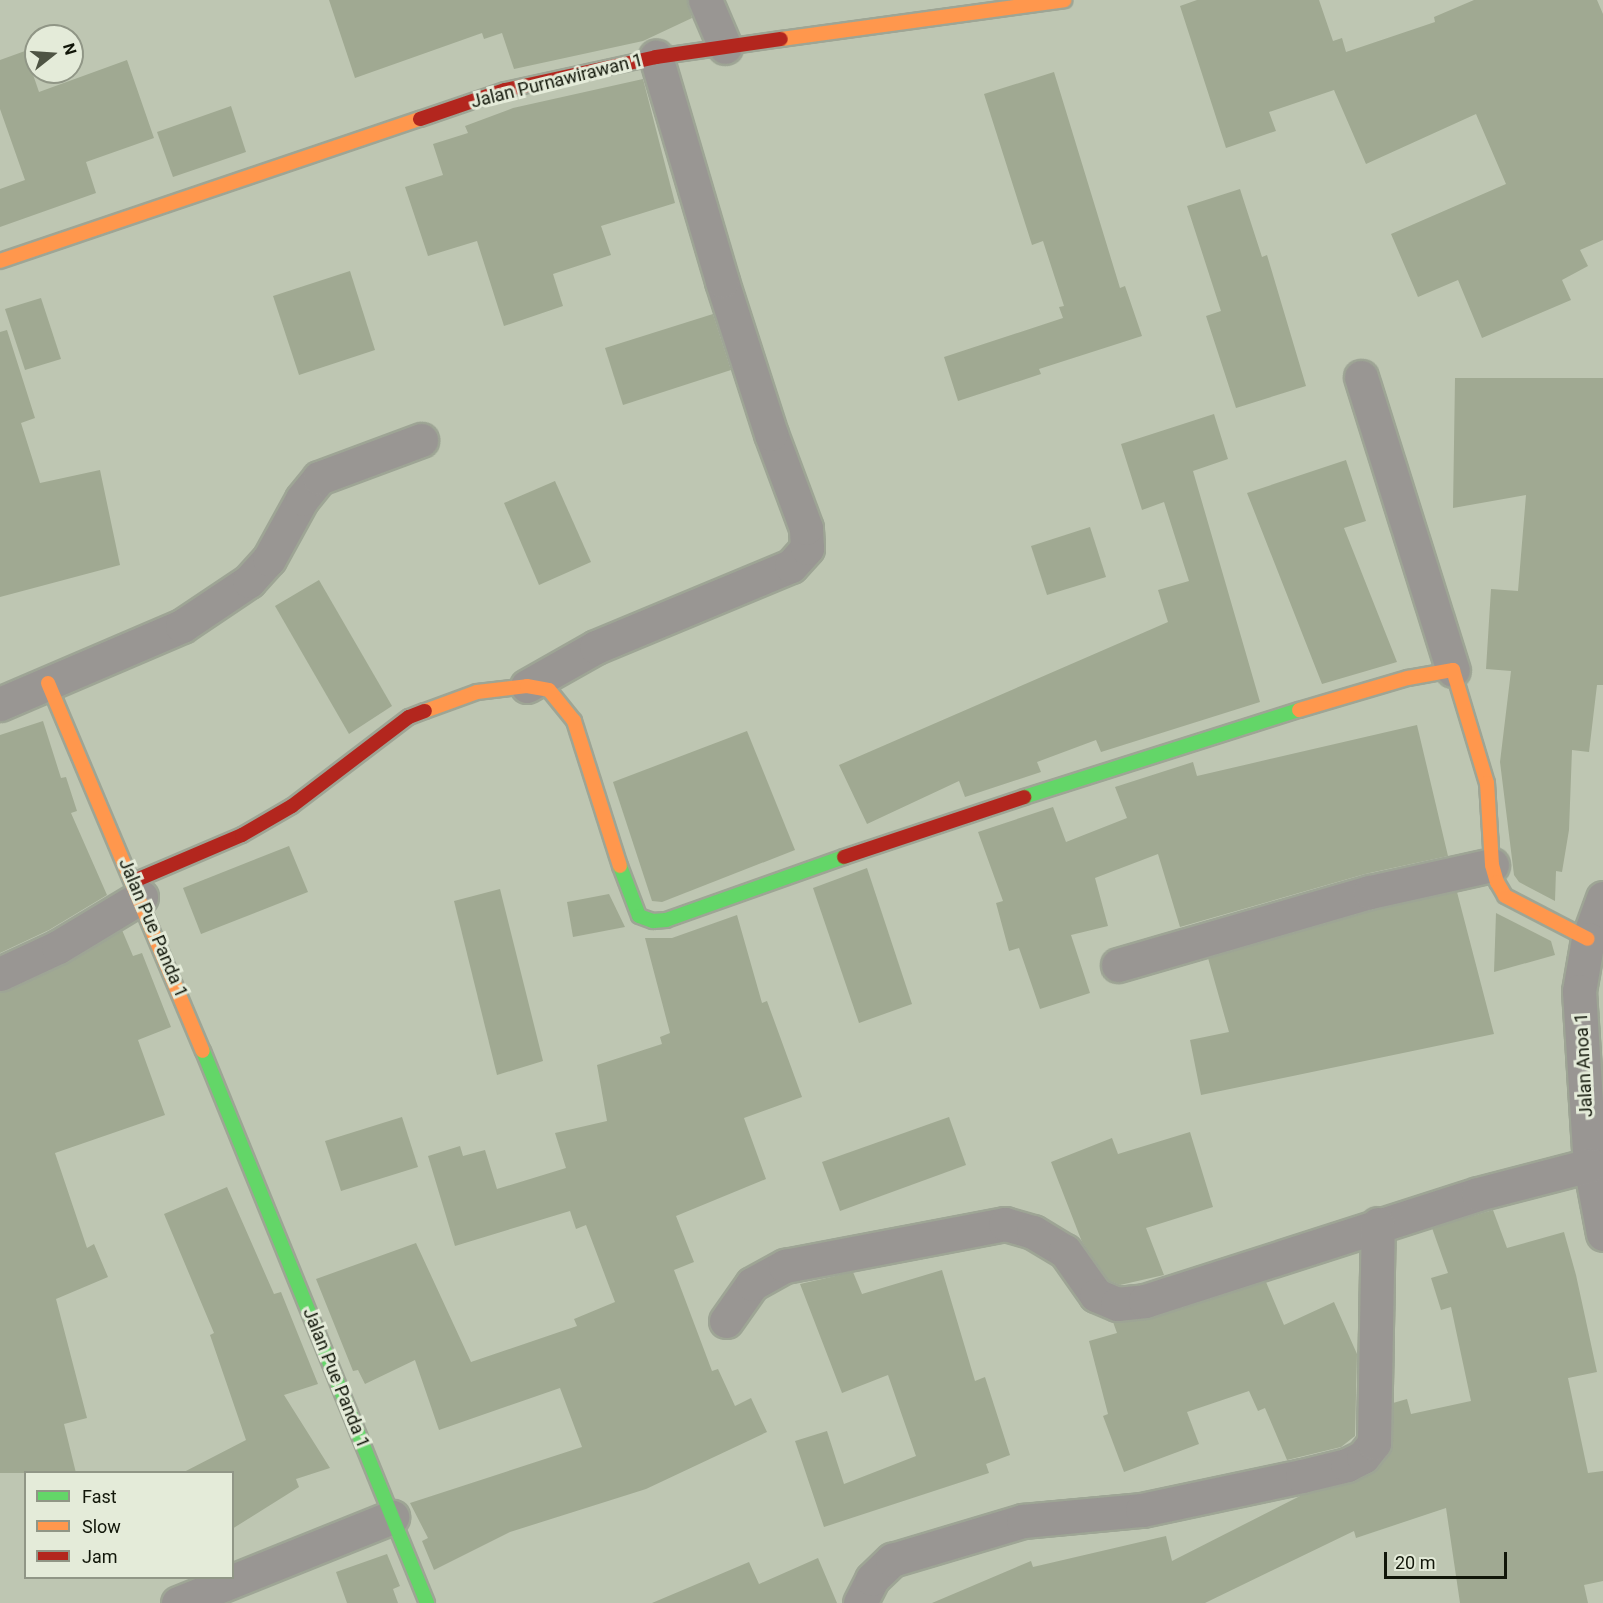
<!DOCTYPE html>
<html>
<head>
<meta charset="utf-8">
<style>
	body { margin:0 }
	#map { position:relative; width:1603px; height:1603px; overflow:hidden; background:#bec6b2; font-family:Roboto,sans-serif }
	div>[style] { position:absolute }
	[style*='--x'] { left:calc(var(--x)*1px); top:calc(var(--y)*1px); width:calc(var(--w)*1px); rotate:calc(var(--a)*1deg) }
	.building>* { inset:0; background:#a0a992 }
	.roads { filter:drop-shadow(2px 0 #9ea595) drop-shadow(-2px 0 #9ea595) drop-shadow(0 2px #9ea595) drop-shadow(0 -2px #9ea595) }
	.street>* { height:33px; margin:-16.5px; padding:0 16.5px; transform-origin:16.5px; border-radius:16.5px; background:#999693 }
	.fast>* { height:14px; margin:-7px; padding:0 7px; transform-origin:7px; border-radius:7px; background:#63d668 }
	.slow>* { height:14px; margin:-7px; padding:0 7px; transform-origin:7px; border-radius:7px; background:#ff974d }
	.jam>* { height:14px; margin:-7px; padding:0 7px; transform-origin:7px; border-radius:7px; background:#b3261e }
	span { translate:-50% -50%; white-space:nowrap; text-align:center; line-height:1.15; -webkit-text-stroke:6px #e4ebd9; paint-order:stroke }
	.street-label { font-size:18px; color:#111609 }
	.legend { position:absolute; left:24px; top:1471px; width:210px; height:108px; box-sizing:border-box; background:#e4ebd9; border:2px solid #909686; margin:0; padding:8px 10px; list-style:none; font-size:18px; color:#111609 }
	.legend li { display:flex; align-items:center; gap:12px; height:30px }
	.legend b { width:30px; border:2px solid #909686 }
	.north { position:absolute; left:24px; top:24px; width:60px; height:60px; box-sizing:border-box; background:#e4ebd9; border:2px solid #909686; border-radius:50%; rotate:73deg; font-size:16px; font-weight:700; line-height:24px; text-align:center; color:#111609 }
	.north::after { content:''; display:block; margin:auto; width:21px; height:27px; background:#4e5444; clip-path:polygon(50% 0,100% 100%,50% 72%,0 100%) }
	.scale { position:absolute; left:1384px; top:1552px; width:123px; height:27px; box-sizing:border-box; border:3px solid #111609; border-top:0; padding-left:8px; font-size:18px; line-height:21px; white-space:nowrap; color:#111609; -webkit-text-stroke:4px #e4ebd9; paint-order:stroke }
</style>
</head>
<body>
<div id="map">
	<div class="building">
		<i style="clip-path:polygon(329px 0,687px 0,692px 18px,643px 41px,514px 69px,502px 33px,484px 39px,482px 33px,355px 78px)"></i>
		<i style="clip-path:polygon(1197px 0,1319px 0,1333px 41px,1342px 38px,1346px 52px,1435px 22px,1434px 17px,1474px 0,1597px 0,1603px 14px,1603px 240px,1580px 250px,1588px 266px,1562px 280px,1571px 300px,1482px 338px,1458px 280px,1418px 297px,1391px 234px,1506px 184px,1476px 114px,1366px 164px,1334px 90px,1269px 112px,1276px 131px,1226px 148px,1180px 6px)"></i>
		<i style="clip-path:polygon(25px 51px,39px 92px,127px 60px,154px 138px,86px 162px,96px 193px,0 227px,0 189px,25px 180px,0 109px,0 60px)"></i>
		<i style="clip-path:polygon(1054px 72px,1120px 288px,1125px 286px,1142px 336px,1039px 369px,1041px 374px,958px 401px,944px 357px,1063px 318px,1059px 307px,1064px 306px,1043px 241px,1032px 245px,984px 94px)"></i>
		<i style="clip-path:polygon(643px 79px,675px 203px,601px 226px,611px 255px,553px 274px,563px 306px,504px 326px,477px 241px,428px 256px,405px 187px,443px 175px,433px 144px,468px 133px,465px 126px,513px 108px)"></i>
		<i style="clip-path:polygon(231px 106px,246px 152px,173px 177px,157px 132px)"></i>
		<i style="clip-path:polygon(1240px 189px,1262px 257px,1267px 255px,1306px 386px,1236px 408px,1206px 316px,1221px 311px,1187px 206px)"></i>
		<i style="clip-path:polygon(350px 271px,375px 350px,299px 375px,273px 296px)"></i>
		<i style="clip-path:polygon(41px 298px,61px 359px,25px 370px,5px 309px)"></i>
		<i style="clip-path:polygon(713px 314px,731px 370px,623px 405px,605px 348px)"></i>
		<i style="clip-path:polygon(7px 330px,35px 418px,21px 423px,40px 483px,100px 470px,120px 565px,0 597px,0 332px)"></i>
		<i style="clip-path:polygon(1455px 378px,1603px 378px,1603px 685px,1597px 685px,1589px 752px,1572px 750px,1569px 830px,1562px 872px,1556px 871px,1555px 901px,1519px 882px,1514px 875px,1500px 762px,1511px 671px,1486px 669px,1491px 589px,1518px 591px,1526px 495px,1453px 508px)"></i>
		<i style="clip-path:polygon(1214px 414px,1228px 459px,1193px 471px,1260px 702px,1101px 752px,1096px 740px,1037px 762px,1041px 772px,965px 797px,959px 781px,867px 824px,839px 765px,1168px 622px,1158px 590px,1189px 581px,1164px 502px,1142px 510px,1121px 444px)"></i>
		<i style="clip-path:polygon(1346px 460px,1366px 521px,1344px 528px,1397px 662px,1322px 684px,1247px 493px)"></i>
		<i style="clip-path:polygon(555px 481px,591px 562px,539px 585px,504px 503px)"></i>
		<i style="clip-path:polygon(1090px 527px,1106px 577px,1047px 595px,1031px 546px)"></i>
		<i style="clip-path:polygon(319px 580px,392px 706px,349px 734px,275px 606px)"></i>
		<i style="clip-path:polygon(43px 721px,61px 778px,66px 777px,77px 811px,71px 813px,107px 895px,49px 930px,0 953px,0 735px)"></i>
		<i style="clip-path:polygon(1417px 725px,1448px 856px,1365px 874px,1180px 927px,1158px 854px,1095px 878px,1108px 926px,1071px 935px,1090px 993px,1040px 1009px,1019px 948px,1009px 951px,996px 903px,1003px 901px,978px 832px,1053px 807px,1066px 842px,1127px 818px,1115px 787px,1193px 762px,1197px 776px)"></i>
		<i style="clip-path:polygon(747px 731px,795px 850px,662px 902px,652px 901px,613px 782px)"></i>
		<i style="clip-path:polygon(289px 846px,308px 892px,201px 934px,183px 888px)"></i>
		<i style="clip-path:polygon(867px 868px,912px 1004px,859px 1023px,813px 888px)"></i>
		<i style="clip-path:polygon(500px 889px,543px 1061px,497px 1075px,454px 901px)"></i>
		<i style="clip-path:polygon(1457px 892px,1494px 1034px,1201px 1095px,1190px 1040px,1229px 1032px,1208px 958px,1375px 910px)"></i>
		<i style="clip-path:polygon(609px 894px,625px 927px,573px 937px,567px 902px)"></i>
		<i style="clip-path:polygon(1496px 913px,1551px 941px,1555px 955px,1494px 972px)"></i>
		<i style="clip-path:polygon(737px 915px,762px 1003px,767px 1001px,802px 1097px,744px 1118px,766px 1179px,676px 1216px,694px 1262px,674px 1270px,712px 1371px,718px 1369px,735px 1406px,751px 1398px,767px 1432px,646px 1489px,510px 1532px,434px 1570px,422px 1541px,428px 1538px,410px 1503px,582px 1447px,560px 1388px,439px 1430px,415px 1360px,365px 1384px,358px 1370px,353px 1371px,316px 1279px,416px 1243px,471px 1362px,577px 1326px,574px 1319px,615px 1302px,586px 1225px,576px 1229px,570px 1211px,455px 1246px,428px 1156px,460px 1146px,463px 1156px,485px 1150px,497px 1189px,566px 1168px,555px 1133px,607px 1121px,597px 1065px,662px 1044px,660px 1037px,670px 1033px,645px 938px,672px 938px)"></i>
		<i style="clip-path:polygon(122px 930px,133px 956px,142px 953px,171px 1027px,138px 1040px,165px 1115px,55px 1153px,87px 1248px,94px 1244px,108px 1277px,56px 1299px,87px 1418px,64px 1424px,76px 1473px,0 1473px,0 992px,66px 964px)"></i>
		<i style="clip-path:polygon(402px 1117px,418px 1167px,341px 1191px,325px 1141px)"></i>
		<i style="clip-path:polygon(949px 1117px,966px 1165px,840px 1211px,822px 1162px)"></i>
		<i style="clip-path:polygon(1190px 1132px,1213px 1207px,1146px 1228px,1164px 1275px,1120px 1285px,1108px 1280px,1082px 1242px,1051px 1162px,1112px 1138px,1118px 1154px)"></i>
		<i style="clip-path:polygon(227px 1187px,274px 1294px,281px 1292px,318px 1384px,284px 1395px,330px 1468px,296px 1479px,299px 1487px,232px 1529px,232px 1473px,182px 1473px,246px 1440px,210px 1335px,214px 1333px,164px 1214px)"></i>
		<i style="clip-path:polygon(1493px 1210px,1507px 1248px,1564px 1232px,1576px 1275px,1597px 1372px,1568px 1378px,1588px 1473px,1603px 1471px,1603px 1581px,1584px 1585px,1588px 1603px,1460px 1603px,1446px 1508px,1356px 1538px,1354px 1531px,1205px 1603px,932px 1603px,1031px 1561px,1033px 1567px,1166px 1536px,1172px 1561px,1302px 1495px,1351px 1483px,1372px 1473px,1393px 1444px,1393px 1403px,1407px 1399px,1411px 1414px,1471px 1401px,1451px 1307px,1441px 1310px,1431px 1278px,1448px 1273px,1432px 1228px)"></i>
		<i style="clip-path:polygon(942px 1270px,975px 1381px,985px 1377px,1010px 1455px,986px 1464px,989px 1473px,824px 1527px,795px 1441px,827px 1431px,844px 1484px,916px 1456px,888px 1375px,842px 1393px,800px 1284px,853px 1272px,862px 1294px)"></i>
		<i style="clip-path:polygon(1266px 1282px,1284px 1325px,1334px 1302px,1357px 1354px,1355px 1436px,1341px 1447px,1287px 1460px,1265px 1408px,1258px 1411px,1249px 1391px,1187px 1412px,1199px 1444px,1124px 1472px,1103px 1416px,1108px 1414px,1089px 1341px,1117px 1333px,1113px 1322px,1151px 1319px)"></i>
		<i style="clip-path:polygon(387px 1554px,400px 1586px,393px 1589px,398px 1603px,347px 1603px,336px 1572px)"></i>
		<i style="clip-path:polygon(818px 1558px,837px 1603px,652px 1603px,749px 1562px,759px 1584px)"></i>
	</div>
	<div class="roads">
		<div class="street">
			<i style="--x:705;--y:0;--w:51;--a:66.9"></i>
			<i style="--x:1361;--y:377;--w:307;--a:72.6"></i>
			<i style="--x:527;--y:686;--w:79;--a:-29.5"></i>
			<i style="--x:596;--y:647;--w:211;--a:-22.6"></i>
			<i style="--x:791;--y:566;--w:24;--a:-48"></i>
			<i style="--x:807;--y:548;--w:20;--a:-93"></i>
			<i style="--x:806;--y:528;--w:100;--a:-110.4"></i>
			<i style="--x:771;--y:434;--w:161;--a:-107.8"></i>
			<i style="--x:722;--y:281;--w:234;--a:-106.4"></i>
			<i style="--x:0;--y:704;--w:198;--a:-23.2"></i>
			<i style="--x:182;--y:626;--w:81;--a:-33.9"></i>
			<i style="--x:249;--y:581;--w:30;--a:-48"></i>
			<i style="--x:269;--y:559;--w:68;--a:-61.2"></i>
			<i style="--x:302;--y:499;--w:27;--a:-51"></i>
			<i style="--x:319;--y:478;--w:109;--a:-20.4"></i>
			<i style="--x:1603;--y:898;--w:44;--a:110.1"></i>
			<i style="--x:1588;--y:939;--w:53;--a:99.8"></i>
			<i style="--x:1579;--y:991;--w:174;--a:86.4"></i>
			<i style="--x:1590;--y:1165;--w:70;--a:79.3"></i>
			<i style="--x:1118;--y:965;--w:262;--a:-16.2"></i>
			<i style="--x:1370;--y:892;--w:125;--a:-12.5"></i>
			<i style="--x:0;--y:974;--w:64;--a:-25"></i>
			<i style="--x:58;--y:947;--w:97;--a:-31.1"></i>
			<i style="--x:726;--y:1321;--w:45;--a:-54.9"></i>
			<i style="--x:752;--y:1284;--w:38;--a:-29"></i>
			<i style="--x:785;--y:1266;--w:224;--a:-10.8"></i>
			<i style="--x:1005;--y:1224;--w:29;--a:16"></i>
			<i style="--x:1033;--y:1232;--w:37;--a:31"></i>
			<i style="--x:1065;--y:1251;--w:54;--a:54.8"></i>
			<i style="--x:1096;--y:1295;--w:23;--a:23"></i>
			<i style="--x:1117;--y:1304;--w:28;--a:-6"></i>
			<i style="--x:1145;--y:1301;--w:350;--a:-17.8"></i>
			<i style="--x:1478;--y:1194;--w:116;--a:-14.5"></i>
			<i style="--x:178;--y:1603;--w:231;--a:-21.9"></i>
			<i style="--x:860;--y:1603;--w:27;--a:-63"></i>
			<i style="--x:872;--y:1579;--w:28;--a:-44"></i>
			<i style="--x:892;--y:1560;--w:137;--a:-16.6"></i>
			<i style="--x:1023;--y:1521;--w:120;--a:-5.3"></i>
			<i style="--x:1142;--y:1510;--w:164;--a:-12"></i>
			<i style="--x:1302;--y:1476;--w:46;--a:-13.7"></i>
			<i style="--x:1347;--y:1465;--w:18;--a:-27"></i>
			<i style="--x:1363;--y:1457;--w:18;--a:-52"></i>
			<i style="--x:1374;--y:1443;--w:219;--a:-89"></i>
		</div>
		<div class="fast">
			<i style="--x:1024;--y:797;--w:288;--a:-17.6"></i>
			<i style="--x:620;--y:866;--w:53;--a:69.2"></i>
			<i style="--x:639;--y:916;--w:15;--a:20"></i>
			<i style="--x:653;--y:921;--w:13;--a:-4"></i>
			<i style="--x:666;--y:920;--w:189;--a:-19.5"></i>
			<i style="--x:203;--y:1051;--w:596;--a:67.91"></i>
		</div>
		<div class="slow">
			<i style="--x:781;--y:39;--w:286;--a:-7.8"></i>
			<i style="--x:0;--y:261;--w:443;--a:-18.7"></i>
			<i style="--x:48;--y:683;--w:399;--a:67.2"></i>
			<i style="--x:1299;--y:710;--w:114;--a:-16.4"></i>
			<i style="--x:1408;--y:678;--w:46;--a:-10.1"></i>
			<i style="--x:1453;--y:670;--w:118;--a:73.3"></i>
			<i style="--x:1487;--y:783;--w:82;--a:86.5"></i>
			<i style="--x:1492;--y:865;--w:18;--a:74"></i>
			<i style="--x:1497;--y:882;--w:16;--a:60"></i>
			<i style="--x:1505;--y:896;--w:93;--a:27.4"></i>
			<i style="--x:425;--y:711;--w:55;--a:-20.1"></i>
			<i style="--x:477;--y:692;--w:50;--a:-6.8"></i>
			<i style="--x:527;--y:686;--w:22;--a:10"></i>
			<i style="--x:549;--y:690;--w:40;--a:51"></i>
			<i style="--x:574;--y:721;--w:152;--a:72.4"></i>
		</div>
		<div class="jam">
			<i style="--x:420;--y:119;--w:90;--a:-18.8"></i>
			<i style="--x:505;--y:90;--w:155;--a:-12.3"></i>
			<i style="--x:656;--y:57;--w:126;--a:-8.2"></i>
			<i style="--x:844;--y:857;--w:190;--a:-18.4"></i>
			<i style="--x:134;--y:881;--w:117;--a:-23.1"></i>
			<i style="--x:242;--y:835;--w:58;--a:-30.1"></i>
			<i style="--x:292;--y:806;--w:147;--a:-37.3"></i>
			<i style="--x:409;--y:717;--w:17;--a:-21"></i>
		</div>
	</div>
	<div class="street-label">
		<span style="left:557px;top:81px;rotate:-14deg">Jalan Purnawirawan 1</span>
		<span style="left:153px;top:928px;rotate:67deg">Jalan Pue Panda 1</span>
		<span style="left:1584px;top:1065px;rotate:-93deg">Jalan Anoa 1</span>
		<span style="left:336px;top:1378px;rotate:68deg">Jalan Pue Panda 1</span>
	</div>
	<ul class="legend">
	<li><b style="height:8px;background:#63d668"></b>Fast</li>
	<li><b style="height:8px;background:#ff974d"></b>Slow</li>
	<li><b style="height:8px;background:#b3261e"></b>Jam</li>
	</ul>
	<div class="north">N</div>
	<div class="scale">20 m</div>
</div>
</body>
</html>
